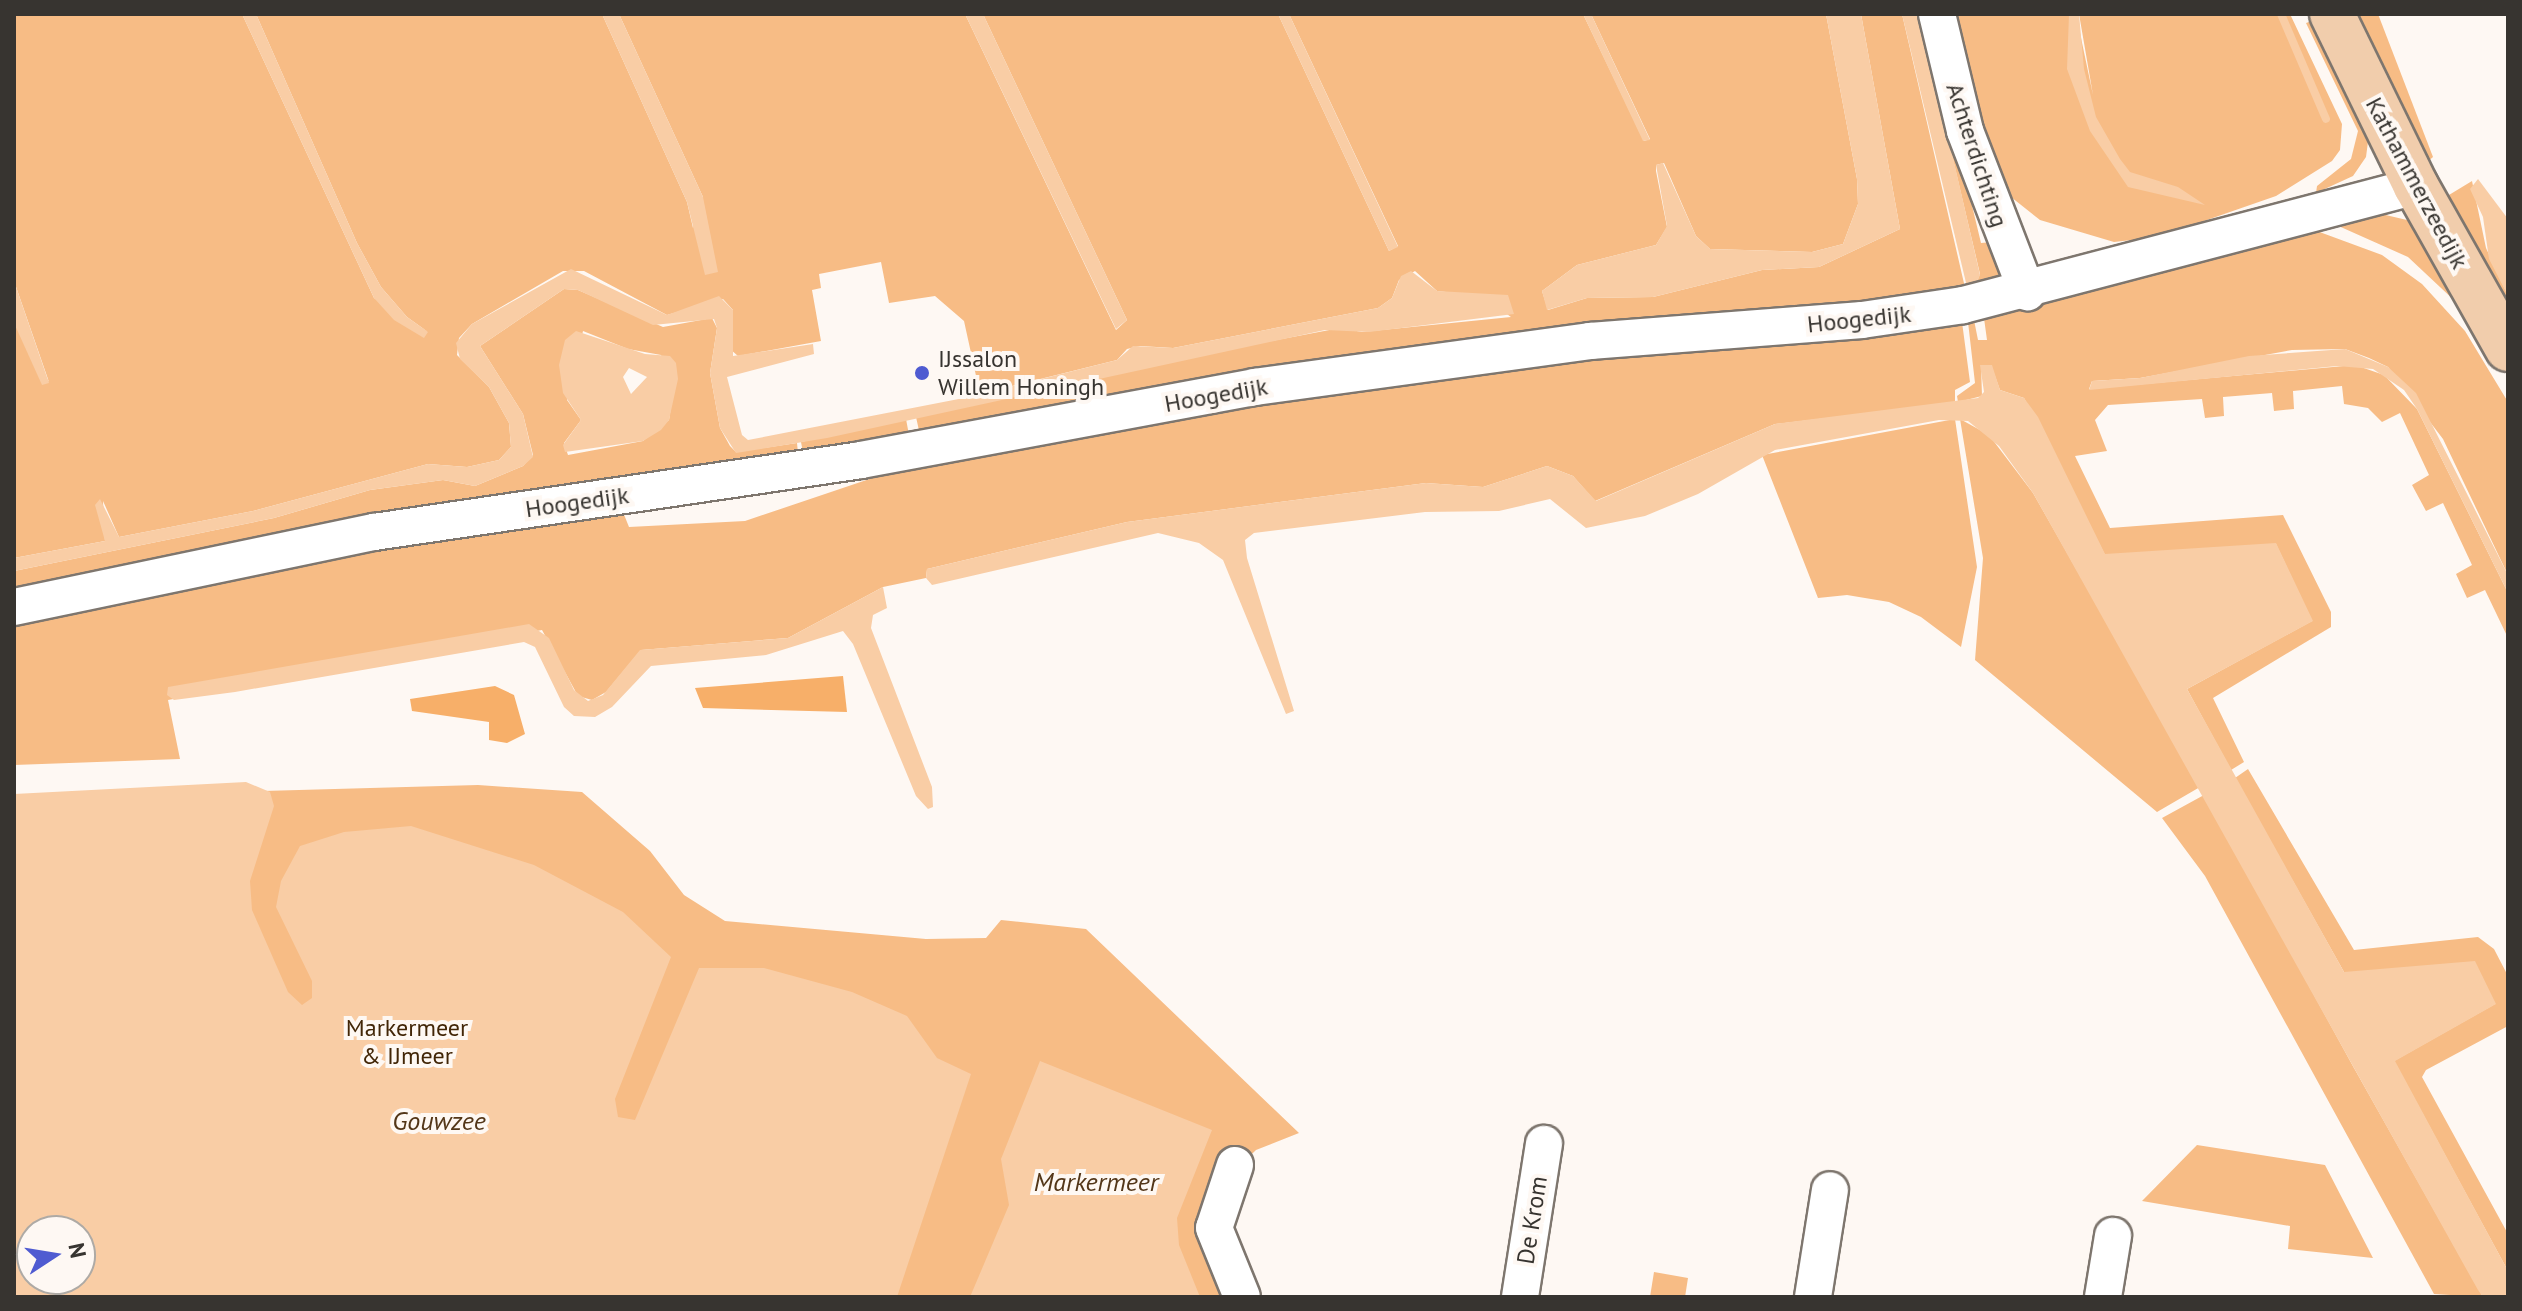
<!DOCTYPE html>
<html>
<head>
<meta charset="utf-8">
<style>
	body { margin:0 }
	#map { position:relative; width:2522px; height:1311px; overflow:hidden; background:#fef8f3; font-family:"PT Sans",sans-serif }
	div>[style] { position:absolute }
	[style*='--x'] { left:calc(var(--x)*1px); top:calc(var(--y)*1px); width:calc(var(--w)*1px); rotate:calc(var(--a)*1deg) }
	.green>* { inset:0; background:#f7bc85 }
	.forest>* { inset:0; background:#f7af69 }
	.water>* { inset:0; background:#f9cda5 }
	.stream>* { height:8px; margin:-4px; padding:0 4px; transform-origin:4px; border-radius:4px; background:#f9cda5 }
	.roads { filter:drop-shadow(2px 0 #7e766e) drop-shadow(-2px 0 #7e766e) drop-shadow(0 2px #7e766e) drop-shadow(0 -2px #7e766e) }
	.minor>* { height:36px; margin:-18px; padding:0 18px; transform-origin:18px; border-radius:18px; background:#fff }
	.major>* { height:44px; margin:-22px; padding:0 22px; transform-origin:22px; border-radius:22px; background:#f1cdac }
	.dots>* { width:22px; height:22px; translate:-50% -50%; box-sizing:border-box; border:4px solid #fef8f3; border-radius:50% }
	span { translate:-50% -50%; white-space:nowrap; text-align:center; line-height:1.15; -webkit-text-stroke:8px #fef8f3; paint-order:stroke }
	.street-label { font-size:24px; color:#373430 }
	.poi-label { font-size:24px; color:#373430 }
	.left { translate:0 -50%; text-align:left }
	.park-label { font-size:24px; color:#422607 }
	.water-label { font-size:26px; color:#533618; font-style:italic }
	.frame { position:absolute; inset:0; border:16px solid #373430; pointer-events:none }
	.north { position:absolute; left:16px; top:1215px; width:80px; height:80px; box-sizing:border-box; background:#fef8f3; border:2px solid #aeaaa5; border-radius:50%; rotate:78deg; font-size:22px; font-weight:700; line-height:32px; text-align:center; color:#373430 }
	.north::after { content:''; display:block; margin:auto; width:28px; height:36px; background:#4f5bd1; clip-path:polygon(50% 0,100% 100%,50% 72%,0 100%) }
</style>
</head>
<body>
<div id="map">
	<div class="green">
		<i style="clip-path:polygon(14px 14px,242px 14px,374px 298px,428px 332px,407px 317px,381px 287px,357px 243px,256px 14px,602px 14px,687px 202px,693px 228px,703px 197px,619px 14px,965px 14px,1116px 330px,1127px 320px,983px 14px,1278px 14px,1389px 251px,1398px 246px,1289px 14px,1583px 14px,1644px 141px,1650px 139px,1591px 14px,1826px 14px,1857px 179px,1858px 204px,1843px 244px,1812px 252px,1710px 249px,1696px 236px,1664px 163px,1656px 165px,1656px 171px,1667px 227px,1656px 245px,1577px 265px,1542px 291px,1548px 310px,1587px 298px,1653px 297px,1762px 270px,1819px 267px,1900px 229px,1861px 14px,1902px 14px,1966px 292px,920px 435px,916px 417px,1192px 356px,1340px 328px,1362px 332px,1511px 317px,1482px 296px,1437px 291px,1415px 271px,1399px 280px,1392px 298px,1378px 308px,1173px 348px,1140px 346px,1127px 349px,1117px 360px,980px 394px,964px 321px,935px 296px,889px 303px,881px 262px,819px 274px,821px 288px,812px 290px,821px 341px,738px 356px,730px 349px,733px 310px,723px 299px,667px 315px,584px 271px,563px 271px,472px 324px,459px 338px,457px 355px,489px 387px,509px 423px,511px 447px,499px 460px,467px 467px,428px 464px,253px 511px,119px 537px,103px 501px,105px 541px,14px 558px,14px 323px,49px 382px,14px 281px)"></i>
		<i style="clip-path:polygon(1926px 14px,1981px 243px,1992px 242px,1998px 271px,1999px 278px,1976px 284px,1980px 274px,1936px 87px)"></i>
		<i style="clip-path:polygon(1949px 14px,2076px 14px,2093px 95px,2079px 14px,2290px 14px,2342px 124px,2340px 150px,2332px 161px,2276px 196px,2158px 237px,2114px 242px,2040px 220px,2011px 197px,1982px 148px)"></i>
		<i style="clip-path:polygon(2354px 14px,2378px 14px,2433px 157px,2426px 163px)"></i>
		<i style="clip-path:polygon(2312px 21px,2369px 134px,2366px 157px,2353px 176px,2316px 193px,2317px 186px,2351px 159px,2358px 131px,2306px 23px)"></i>
		<i style="clip-path:polygon(2472px 181px,2486px 248px,2508px 296px,2508px 323px,2444px 198px)"></i>
		<i style="clip-path:polygon(2377px 213px,2407px 220px,2421px 232px,2473px 318px,2408px 257px,2334px 224px)"></i>
		<i style="clip-path:polygon(2306px 227px,2382px 255px,2422px 284px,2465px 331px,2508px 402px,2508px 575px,2443px 439px,2388px 367px,2369px 358px,2345px 349px,2292px 350px,2140px 378px,2092px 381px,2089px 389px,2355px 365px,2384px 375px,2417px 409px,2508px 593px,2508px 638px,2485px 590px,2467px 598px,2456px 574px,2472px 565px,2443px 503px,2426px 511px,2412px 485px,2429px 475px,2400px 413px,2382px 422px,2368px 408px,2344px 404px,2342px 386px,2293px 391px,2294px 409px,2274px 411px,2272px 393px,2223px 397px,2224px 416px,2205px 418px,2202px 399px,2108px 405px,2095px 420px,2107px 451px,2075px 456px,2110px 528px,2283px 515px,2331px 612px,2331px 627px,2213px 698px,2244px 762px,2231px 770px,2187px 689px,2312px 621px,2276px 544px,2105px 555px,2024px 398px,2000px 390px,1991px 365px,1981px 365px,1982px 396px,1958px 402px,1957px 396px,1975px 383px,1968px 322px,1973px 315px,1978px 340px,1987px 340px,1983px 311px)"></i>
		<i style="clip-path:polygon(evenodd,564px 289px,578px 290px,663px 327px,712px 318px,717px 328px,710px 373px,720px 428px,730px 446px,736px 452px,797px 443px,798px 453px,14px 591px,14px 571px,274px 518px,370px 490px,443px 480px,475px 486px,523px 466px,533px 455px,523px 414px,480px 346px,564px 289px,583px 331px,628px 349px,661px 355px,673px 393px,669px 420px,643px 441px,568px 455px,564px 443px,581px 420px,567px 400px,583px 331px)"></i>
		<i style="clip-path:polygon(1962px 322px,1970px 382px,1955px 390px,1955px 403px,1775px 424px,1595px 501px,1573px 476px,1547px 466px,1483px 487px,1426px 483px,1127px 522px,927px 569px,926px 578px,883px 587px,788px 638px,641px 650px,606px 692px,592px 700px,578px 696px,542px 630px,168px 700px,180px 759px,14px 765px,14px 619px,334px 551px,621px 507px,629px 527px,745px 521px,908px 466px,1418px 374px)"></i>
		<i style="clip-path:polygon(906px 419px,909px 435px,803px 453px,801px 442px)"></i>
		<i style="clip-path:polygon(1955px 419px,1977px 567px,1961px 647px,1921px 617px,1889px 602px,1847px 595px,1818px 598px,1762px 455px)"></i>
		<i style="clip-path:polygon(1960px 419px,1989px 435px,2033px 493px,2200px 787px,2157px 812px,1975px 660px,1983px 558px)"></i>
		<i style="clip-path:polygon(2248px 769px,2354px 950px,2478px 937px,2494px 949px,2508px 976px,2508px 1026px,2426px 1070px,2422px 1077px,2508px 1234px,2508px 1271px,2394px 1061px,2495px 1004px,2344px 972px,2235px 778px)"></i>
		<i style="clip-path:polygon(evenodd,478px 785px,582px 792px,650px 851px,684px 895px,725px 921px,926px 939px,986px 938px,1001px 920px,1086px 929px,1299px 1133px,1256px 1150px,1210px 1195px,1225px 1297px,14px 1297px,14px 798px,478px 785px,32px 1231px,80px 1231px,80px 1279px,32px 1279px,32px 1231px)"></i>
		<i style="clip-path:polygon(2204px 795px,2354px 1068px,2483px 1297px,2434px 1294px,2205px 876px,2162px 818px)"></i>
		<i style="clip-path:polygon(2197px 1145px,2325px 1165px,2373px 1258px,2288px 1249px,2290px 1226px,2142px 1201px)"></i>
		<i style="clip-path:polygon(1654px 1272px,1688px 1278px,1685px 1297px,1650px 1297px)"></i>
	</div>
	<div class="forest">
		<i style="clip-path:polygon(843px 676px,847px 712px,703px 708px,695px 688px)"></i>
		<i style="clip-path:polygon(495px 686px,514px 695px,525px 734px,507px 743px,489px 740px,489px 722px,412px 711px,410px 699px)"></i>
	</div>
	<div class="water">
		<i style="clip-path:polygon(242px 14px,256px 14px,357px 243px,381px 287px,407px 317px,428px 332px,424px 338px,394px 320px,374px 298px)"></i>
		<i style="clip-path:polygon(602px 14px,619px 14px,703px 197px,718px 272px,705px 275px,687px 202px)"></i>
		<i style="clip-path:polygon(965px 14px,983px 14px,1127px 320px,1116px 329px)"></i>
		<i style="clip-path:polygon(1278px 14px,1289px 14px,1398px 247px,1389px 251px)"></i>
		<i style="clip-path:polygon(1583px 14px,1591px 14px,1650px 140px,1643px 141px)"></i>
		<i style="clip-path:polygon(1826px 14px,1861px 14px,1900px 229px,1819px 267px,1762px 270px,1653px 297px,1587px 298px,1547px 310px,1542px 291px,1577px 265px,1656px 245px,1667px 226px,1656px 165px,1663px 163px,1696px 236px,1710px 249px,1812px 252px,1843px 244px,1858px 204px,1857px 179px)"></i>
		<i style="clip-path:polygon(1902px 14px,1920px 14px,1980px 275px,1976px 284px,1967px 287px)"></i>
		<i style="clip-path:polygon(2069px 14px,2079px 14px,2084px 69px,2096px 117px,2120px 159px,2130px 172px,2178px 187px,2205px 205px,2128px 187px,2090px 131px,2067px 69px)"></i>
		<i style="clip-path:polygon(2478px 179px,2508px 219px,2508px 296px,2489px 259px,2483px 217px,2470px 189px)"></i>
		<i style="clip-path:polygon(571px 269px,667px 315px,719px 296px,733px 310px,733px 356px,813px 344px,814px 354px,727px 377px,742px 435px,748px 440px,969px 397px,1117px 360px,1133px 346px,1173px 348px,1378px 308px,1392px 298px,1401px 276px,1411px 271px,1437px 291px,1508px 295px,1514px 314px,1369px 332px,1325px 330px,827px 438px,736px 453px,720px 428px,710px 373px,717px 328px,714px 319px,653px 325px,578px 290px,564px 289px,480px 346px,523px 414px,533px 457px,523px 466px,475px 486px,443px 480px,370px 490px,274px 518px,14px 571px,14px 558px,105px 541px,95px 505px,100px 499px,119px 537px,253px 511px,428px 464px,467px 467px,499px 460px,511px 447px,509px 423px,489px 387px,460px 359px,456px 343px,472px 324px)"></i>
		<i style="clip-path:polygon(14px 281px,49px 383px,42px 385px,14px 323px)"></i>
		<i style="clip-path:polygon(evenodd,576px 331px,645px 354px,670px 356px,676px 363px,678px 379px,669px 420px,661px 430px,643px 441px,565px 452px,563px 445px,581px 420px,563px 393px,559px 365px,565px 340px,576px 331px,629px 368px,647px 377px,631px 394px,623px 377px,629px 368px)"></i>
		<i style="clip-path:polygon(2345px 349px,2388px 367px,2416px 393px,2508px 575px,2508px 593px,2417px 409px,2404px 390px,2373px 369px,2337px 366px,2089px 390px,2092px 381px,2140px 378px,2249px 356px)"></i>
		<i style="clip-path:polygon(1980px 365px,1992px 365px,2000px 390px,2024px 398px,2038px 417px,2105px 554px,2276px 543px,2313px 621px,2187px 689px,2344px 972px,2475px 961px,2496px 1004px,2395px 1061px,2508px 1271px,2508px 1297px,2483px 1297px,2478px 1290px,2033px 493px,1999px 446px,1968px 421px,1939px 420px,1775px 450px,1698px 494px,1645px 516px,1586px 528px,1550px 499px,1499px 511px,1425px 512px,1254px 533px,1245px 540px,1247px 558px,1294px 711px,1286px 714px,1223px 560px,1199px 543px,1158px 533px,932px 585px,926px 578px,927px 569px,1127px 522px,1426px 483px,1483px 487px,1547px 466px,1573px 476px,1596px 501px,1775px 424px,1978px 398px,1984px 392px)"></i>
		<i style="clip-path:polygon(883px 587px,887px 608px,873px 615px,871px 628px,932px 787px,933px 807px,928px 809px,916px 796px,853px 644px,843px 631px,766px 655px,651px 666px,612px 707px,595px 717px,574px 716px,564px 707px,535px 647px,524px 642px,235px 692px,174px 700px,167px 695px,168px 687px,529px 624px,549px 638px,574px 690px,588px 701px,603px 695px,640px 650px,788px 638px)"></i>
		<i style="clip-path:polygon(evenodd,246px 782px,270px 792px,274px 806px,250px 881px,252px 910px,288px 992px,302px 1005px,312px 998px,312px 981px,276px 907px,281px 881px,300px 846px,344px 832px,411px 826px,534px 865px,623px 912px,671px 957px,615px 1099px,618px 1117px,635px 1120px,699px 968px,764px 968px,852px 992px,907px 1016px,937px 1058px,971px 1074px,897px 1297px,14px 1297px,14px 794px,246px 782px,32px 1231px,80px 1231px,80px 1279px,32px 1279px,32px 1231px)"></i>
		<i style="clip-path:polygon(1040px 1061px,1212px 1130px,1177px 1218px,1179px 1245px,1200px 1297px,970px 1297px,1009px 1205px,1001px 1159px)"></i>
	</div>
	<div class="stream">
		<i style="--x:2281;--y:14;--w:114;--a:66.8"></i>
	</div>
	<div class="roads">
		<div class="minor">
			<i style="--x:1937;--y:14;--w:120;--a:76.5"></i>
			<i style="--x:1965;--y:131;--w:173;--a:68.9"></i>
			<i style="--x:14;--y:607;--w:368;--a:-11.8"></i>
			<i style="--x:374;--y:532;--w:492;--a:-8.4"></i>
			<i style="--x:861;--y:460;--w:401;--a:-10.5"></i>
			<i style="--x:1255;--y:387;--w:338;--a:-7.8"></i>
			<i style="--x:1590;--y:341;--w:273;--a:-4.4"></i>
			<i style="--x:1862;--y:320;--w:102;--a:-8.4"></i>
			<i style="--x:1963;--y:305;--w:468;--a:-14.7"></i>
			<i style="--x:1235;--y:1165;--w:66;--a:108.4"></i>
			<i style="--x:1214;--y:1228;--w:74;--a:67.9"></i>
			<i style="--x:1520;--y:1297;--w:155;--a:-81.1"></i>
			<i style="--x:1813;--y:1297;--w:108;--a:-81"></i>
			<i style="--x:2103;--y:1297;--w:62;--a:-80.7"></i>
		</div>
		<div class="major">
			<i style="--x:2332;--y:14;--w:191;--a:64"></i>
			<i style="--x:2416;--y:186;--w:187;--a:60.6"></i>
		</div>
	</div>
	<div class="dots">
		<i style="left:922px;top:373px;background:#4f5bd1"></i>
	</div>
	<div class="street-label">
		<span style="left:1977px;top:155px;rotate:72deg">Achterdichting</span>
		<span style="left:2417px;top:183px;rotate:62deg">Kathammerzeedijk</span>
		<span style="left:1859px;top:319px;rotate:-6deg">Hoogedijk</span>
		<span style="left:1216px;top:395px;rotate:-10deg">Hoogedijk</span>
		<span style="left:577px;top:502px;rotate:-8deg">Hoogedijk</span>
		<span style="left:1532px;top:1220px;rotate:-81deg">De Krom</span>
	</div>
	<div class="poi-label">
		<span class="left" style="left:938px;top:373px">IJssalon<br>Willem Honingh</span>
	</div>
	<div class="park-label">
		<span style="left:407px;top:1042px">Markermeer<br>&amp; IJmeer</span>
	</div>
	<div class="water-label">
		<span style="left:439px;top:1121px">Gouwzee</span>
		<span style="left:1096px;top:1182px">Markermeer</span>
	</div>
	<div class="frame"></div>
	<div class="north">N</div>
</div>
</body>
</html>
